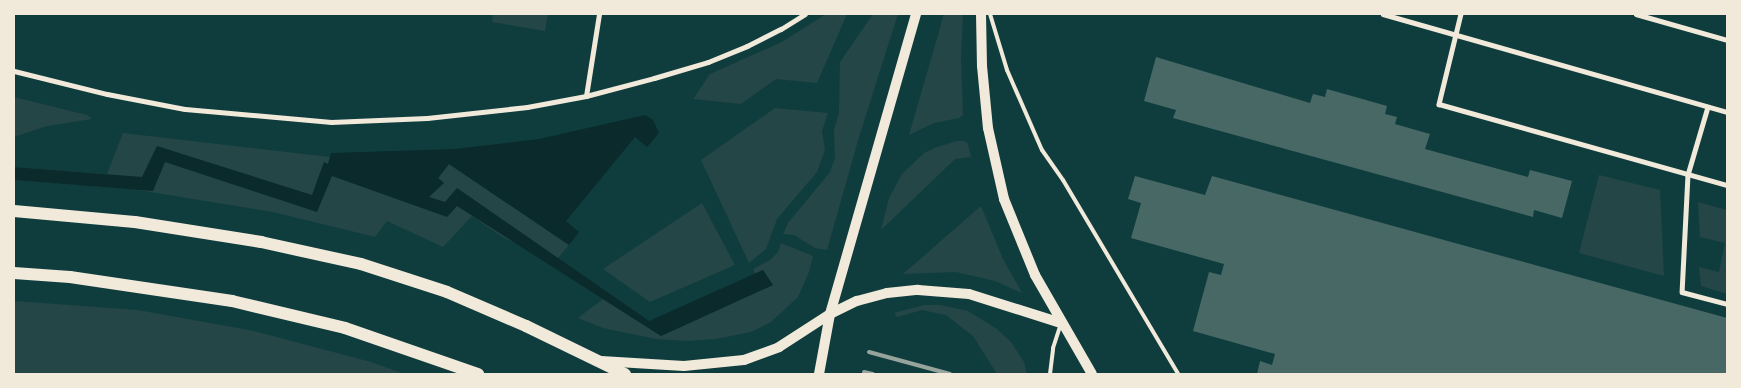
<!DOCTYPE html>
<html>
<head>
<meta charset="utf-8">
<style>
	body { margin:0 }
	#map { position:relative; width:1741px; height:388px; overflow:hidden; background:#0f3d3e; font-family:Commissioner,sans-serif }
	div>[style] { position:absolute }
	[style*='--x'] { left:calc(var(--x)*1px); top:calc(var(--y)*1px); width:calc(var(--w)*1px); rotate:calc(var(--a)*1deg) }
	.green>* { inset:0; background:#244646 }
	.water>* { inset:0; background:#0a2a2b }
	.building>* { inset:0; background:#486865 }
	.service>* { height:4px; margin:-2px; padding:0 2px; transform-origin:2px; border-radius:2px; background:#f1e9da }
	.pedestrian>* { height:4.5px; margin:-2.25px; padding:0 2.25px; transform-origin:2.25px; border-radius:2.25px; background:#f1e9da }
	.minor>* { height:5px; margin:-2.5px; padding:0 2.5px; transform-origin:2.5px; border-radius:2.5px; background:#f1e9da }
	.secondary>* { height:10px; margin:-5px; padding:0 5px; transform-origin:5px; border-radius:5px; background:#f1e9da }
	.primary>* { height:12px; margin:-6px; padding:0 6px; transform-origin:6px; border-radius:6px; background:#f1e9da }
	.rail>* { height:4px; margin:-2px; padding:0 2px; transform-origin:2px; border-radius:2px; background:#97a49c }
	span { translate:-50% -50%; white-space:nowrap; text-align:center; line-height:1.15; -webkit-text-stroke:4px #f1e9da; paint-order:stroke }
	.frame { position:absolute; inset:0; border:15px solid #f1e9da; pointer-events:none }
</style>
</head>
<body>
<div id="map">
	<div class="green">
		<i style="clip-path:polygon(493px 14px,548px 14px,545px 31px,492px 22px)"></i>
		<i style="clip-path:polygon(826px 14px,847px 14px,817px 83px,776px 79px,741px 104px,693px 99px,710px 74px,782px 42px)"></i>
		<i style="clip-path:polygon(873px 14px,898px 14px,859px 137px,827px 250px,815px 248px,794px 235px,783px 234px,788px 223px,830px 172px,835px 158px,834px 130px,839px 112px,840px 62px)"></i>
		<i style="clip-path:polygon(944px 14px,963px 14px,961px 58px,963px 115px,959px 118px,934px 123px,909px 135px)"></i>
		<i style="clip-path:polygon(14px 97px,87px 115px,92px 119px,47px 126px,14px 137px)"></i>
		<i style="clip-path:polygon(775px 108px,828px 113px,822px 131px,825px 150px,817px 172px,777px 219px,766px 249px,749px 263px,701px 160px)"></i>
		<i style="clip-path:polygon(123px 133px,330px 157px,328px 164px,444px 183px,438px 178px,449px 164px,569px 245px,557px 259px,504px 238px,472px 216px,443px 247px,387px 221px,375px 237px,273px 212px,132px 189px,14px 180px,14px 167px,107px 174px)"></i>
		<i style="clip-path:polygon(957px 141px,964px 141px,968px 144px,971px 157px,955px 159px,881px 230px,889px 198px,902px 174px,924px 153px,937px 147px)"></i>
		<i style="clip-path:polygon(1599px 175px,1660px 190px,1664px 276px,1579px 253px)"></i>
		<i style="clip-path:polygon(1698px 202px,1727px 210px,1727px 294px,1701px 286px,1699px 267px,1719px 272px,1725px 243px,1700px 237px)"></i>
		<i style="clip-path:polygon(702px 203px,735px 265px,650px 302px,603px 269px)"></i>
		<i style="clip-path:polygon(981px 206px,1003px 259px,1022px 293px,995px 281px,956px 272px,903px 274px)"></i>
		<i style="clip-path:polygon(781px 243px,813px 256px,809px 272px,798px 297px,771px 322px,751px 332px,716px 339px,686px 341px,656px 339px,603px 328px,578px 318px,603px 299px,661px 336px,773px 285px,763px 270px,755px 274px,753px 269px,770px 260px,778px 252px)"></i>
		<i style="clip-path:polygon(14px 301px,138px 310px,254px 331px,371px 362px,405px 374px,14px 374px)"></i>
		<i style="clip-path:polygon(924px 305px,940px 305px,968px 311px,997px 329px,1011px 342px,1024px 362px,1027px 374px,997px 374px,973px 336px,946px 315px,922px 310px,897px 317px,894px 313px)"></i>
	</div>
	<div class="water">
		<i style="clip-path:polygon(645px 115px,653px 120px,659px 133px,647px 147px,635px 137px,566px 221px,579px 232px,569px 245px,449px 164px,438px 178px,444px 183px,429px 197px,445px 202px,457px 188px,649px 321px,763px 270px,773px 285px,661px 336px,457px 206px,447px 217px,332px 176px,317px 212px,165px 162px,153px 191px,14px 180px,14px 167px,142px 177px,157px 146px,312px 195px,324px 162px,328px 164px,331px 153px,455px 149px,539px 139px)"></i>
	</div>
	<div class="building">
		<i style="clip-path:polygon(1156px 57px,1310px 103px,1313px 94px,1325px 97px,1327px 89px,1387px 106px,1385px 114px,1397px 117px,1395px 124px,1430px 134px,1425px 149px,1528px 177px,1530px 170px,1572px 181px,1562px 218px,1534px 210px,1533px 217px,1173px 118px,1176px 110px,1144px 101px)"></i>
		<i style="clip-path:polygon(1135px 176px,1205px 195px,1212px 176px,1727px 318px,1727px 374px,1257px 374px,1260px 361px,1272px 365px,1275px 354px,1193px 331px,1209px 272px,1221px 275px,1224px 264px,1131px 238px,1141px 203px,1128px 199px)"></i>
	</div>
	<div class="service">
		<i style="--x:990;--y:14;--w:59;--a:73.1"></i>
		<i style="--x:1007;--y:70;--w:87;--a:66.4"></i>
		<i style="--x:1042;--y:150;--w:37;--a:55"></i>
		<i style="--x:1063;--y:180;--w:226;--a:59.3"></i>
		<i style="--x:1050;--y:374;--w:26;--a:-83"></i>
		<i style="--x:1053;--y:348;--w:26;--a:-72"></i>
	</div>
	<div class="pedestrian">
		<i style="--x:1383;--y:14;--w:358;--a:15.9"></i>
		<i style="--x:1461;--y:14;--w:93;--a:103.7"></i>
		<i style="--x:1439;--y:104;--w:299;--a:15.7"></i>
		<i style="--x:1636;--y:14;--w:95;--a:15.9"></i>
		<i style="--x:1708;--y:107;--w:71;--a:106.4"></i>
		<i style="--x:1688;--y:175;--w:117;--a:92.9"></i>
		<i style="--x:1682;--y:292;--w:47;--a:14.9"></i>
	</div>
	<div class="minor">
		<i style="--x:14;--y:71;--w:96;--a:13.9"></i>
		<i style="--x:107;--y:94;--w:79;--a:10.9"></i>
		<i style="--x:185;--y:109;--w:147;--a:5.1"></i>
		<i style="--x:331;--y:122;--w:96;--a:-2.4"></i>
		<i style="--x:427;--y:118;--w:101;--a:-6.3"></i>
		<i style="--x:527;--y:107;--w:60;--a:-10.6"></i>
		<i style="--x:586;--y:96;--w:70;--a:-14.8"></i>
		<i style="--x:654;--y:78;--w:56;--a:-16.5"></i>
		<i style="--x:708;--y:62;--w:42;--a:-22.3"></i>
		<i style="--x:747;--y:46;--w:38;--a:-27"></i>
		<i style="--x:781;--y:29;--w:28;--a:-32"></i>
		<i style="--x:586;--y:96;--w:83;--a:-81"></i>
	</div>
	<div class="secondary">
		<i style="--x:981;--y:14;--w:52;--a:88.9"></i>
		<i style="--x:982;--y:66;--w:62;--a:84.5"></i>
		<i style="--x:988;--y:128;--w:73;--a:77.3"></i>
		<i style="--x:1004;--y:199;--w:82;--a:67.8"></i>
		<i style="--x:1035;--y:275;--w:114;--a:60.1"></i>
		<i style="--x:601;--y:361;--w:83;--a:3.4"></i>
		<i style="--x:684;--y:366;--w:60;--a:-5.7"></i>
		<i style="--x:744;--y:360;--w:37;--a:-20"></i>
		<i style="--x:779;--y:347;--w:61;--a:-32.9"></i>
		<i style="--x:830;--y:314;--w:30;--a:-26"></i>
		<i style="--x:857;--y:301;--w:31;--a:-15"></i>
		<i style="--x:887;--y:293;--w:31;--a:-6"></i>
		<i style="--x:918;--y:290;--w:51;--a:4.5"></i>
		<i style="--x:969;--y:294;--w:96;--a:17.5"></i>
		<i style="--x:819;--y:374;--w:61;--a:-79.6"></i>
		<i style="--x:830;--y:314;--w:312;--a:-74"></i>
	</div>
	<div class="primary">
		<i style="--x:14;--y:211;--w:121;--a:5.2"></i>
		<i style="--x:135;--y:222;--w:128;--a:9"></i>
		<i style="--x:261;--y:242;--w:102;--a:12.4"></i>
		<i style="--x:361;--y:264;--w:90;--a:18"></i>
		<i style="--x:447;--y:292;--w:86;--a:23.3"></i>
		<i style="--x:526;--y:326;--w:110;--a:25.9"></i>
		<i style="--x:14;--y:273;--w:56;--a:4.1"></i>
		<i style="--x:70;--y:277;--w:164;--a:8.4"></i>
		<i style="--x:232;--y:301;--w:116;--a:13.4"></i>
		<i style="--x:345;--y:328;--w:141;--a:19.1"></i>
	</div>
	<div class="rail">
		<i style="--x:869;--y:352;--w:84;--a:15.2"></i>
		<i style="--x:864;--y:372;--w:9;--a:13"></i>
	</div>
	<div class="frame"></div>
</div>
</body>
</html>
